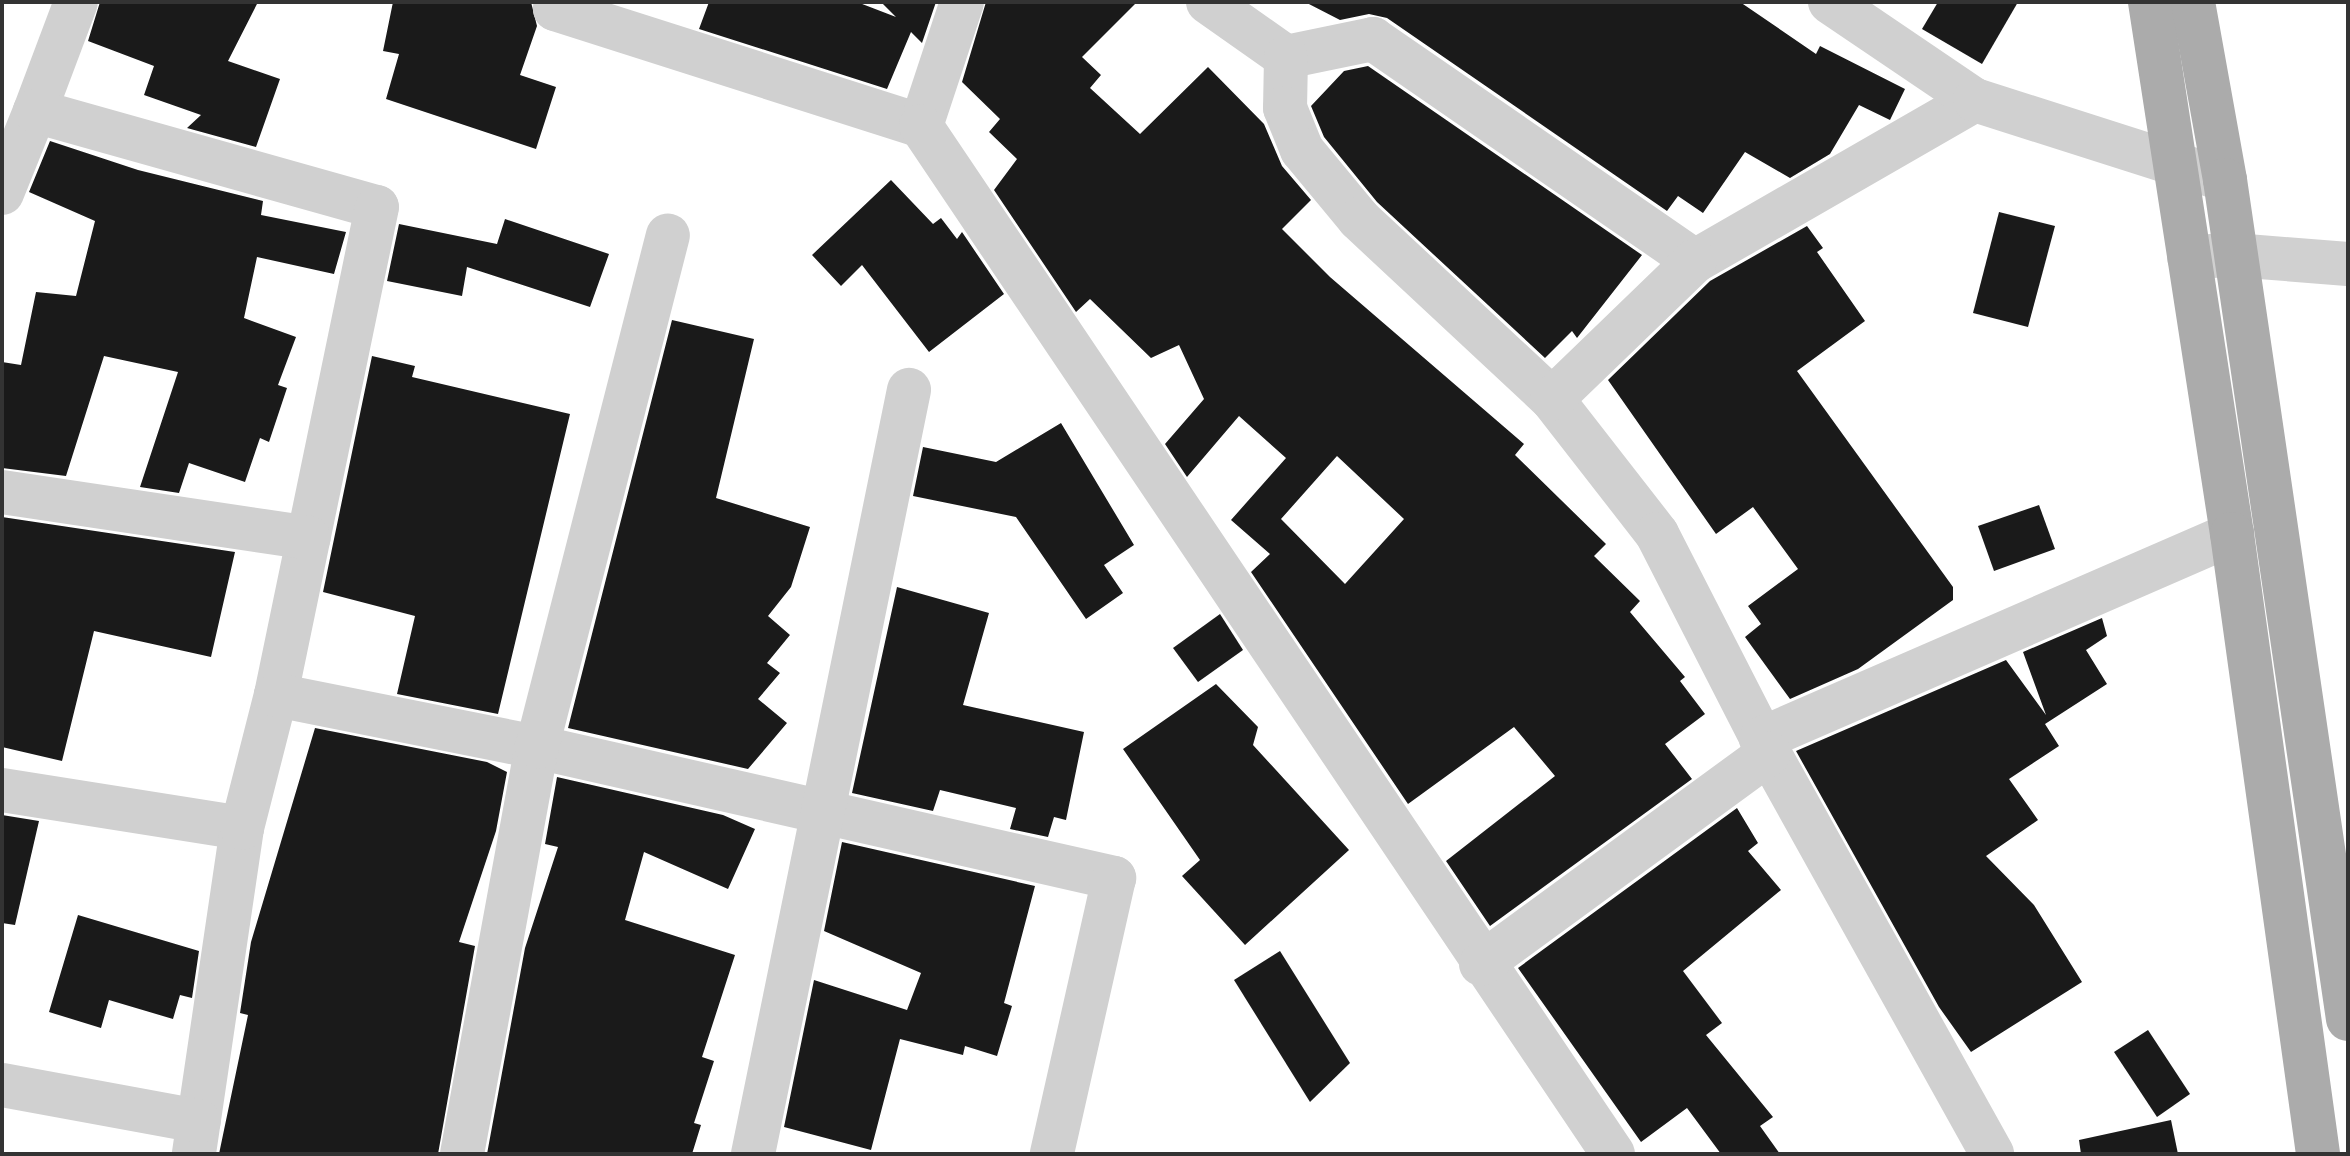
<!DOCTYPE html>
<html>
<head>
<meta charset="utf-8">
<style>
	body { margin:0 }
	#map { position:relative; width:2350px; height:1156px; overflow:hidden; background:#fff; font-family:"Work Sans",sans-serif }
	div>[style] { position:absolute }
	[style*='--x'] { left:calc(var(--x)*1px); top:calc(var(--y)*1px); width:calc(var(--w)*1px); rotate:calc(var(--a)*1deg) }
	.building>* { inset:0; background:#1a1a1a }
	.minor>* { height:44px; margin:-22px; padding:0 22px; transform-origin:22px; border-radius:22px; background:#d0d0d0 }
	.major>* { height:44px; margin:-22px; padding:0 22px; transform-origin:22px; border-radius:22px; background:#ababab }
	span { translate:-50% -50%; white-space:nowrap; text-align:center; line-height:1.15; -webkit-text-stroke:8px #fff; paint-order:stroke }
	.frame { position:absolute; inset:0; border:4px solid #333; pointer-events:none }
</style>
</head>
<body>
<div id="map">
	<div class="building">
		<i style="clip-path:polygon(100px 2px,258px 2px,228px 61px,280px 79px,256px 147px,187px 128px,201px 115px,144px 95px,154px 66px,88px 41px)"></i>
		<i style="clip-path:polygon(393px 2px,531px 2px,537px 26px,520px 75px,556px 87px,536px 149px,386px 99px,399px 54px,383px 51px)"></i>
		<i style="clip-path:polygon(709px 2px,857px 2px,896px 17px,881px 2px,936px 2px,922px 43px,911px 32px,887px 89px,699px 29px)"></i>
		<i style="clip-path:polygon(evenodd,986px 2px,1137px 2px,1082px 57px,1101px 75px,1090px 88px,1140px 134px,1208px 67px,1264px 124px,1282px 166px,1311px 200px,1282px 229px,1330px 277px,1524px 444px,1515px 455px,1606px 544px,1594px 556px,1640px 601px,1630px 612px,1685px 677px,1680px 681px,1705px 714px,1665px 744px,1692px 779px,1490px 926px,1446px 861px,1555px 776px,1514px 727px,1408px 804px,1251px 572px,1270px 554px,1231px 520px,1286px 458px,1239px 416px,1187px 477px,1165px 444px,1204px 399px,1179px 345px,1151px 358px,1090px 299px,1076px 312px,994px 190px,1017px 159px,989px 132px,1000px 119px,962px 82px,986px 2px,1337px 456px,1404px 519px,1345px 584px,1281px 519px,1337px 456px)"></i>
		<i style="clip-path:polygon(1305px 2px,1740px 2px,1816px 54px,1820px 46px,1905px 89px,1890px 120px,1859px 105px,1830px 154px,1790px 178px,1745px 152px,1703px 213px,1678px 196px,1667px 211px,1387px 18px,1369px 14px,1340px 20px)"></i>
		<i style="clip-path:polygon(1938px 2px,2018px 2px,1982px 64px,1922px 29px)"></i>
		<i style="clip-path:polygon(1368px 66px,1642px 255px,1577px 338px,1572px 331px,1545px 358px,1377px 202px,1324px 137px,1311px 106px,1344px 71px)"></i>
		<i style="clip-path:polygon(50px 141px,138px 170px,263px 201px,261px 215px,346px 232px,334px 274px,257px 257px,244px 318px,296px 337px,278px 385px,287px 388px,269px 442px,260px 438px,245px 482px,189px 463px,179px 493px,140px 487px,178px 372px,104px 356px,66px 476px,2px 468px,2px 362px,21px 365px,36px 292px,76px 296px,95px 221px,29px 192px)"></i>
		<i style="clip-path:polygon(891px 180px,933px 224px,941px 218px,957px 239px,962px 232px,1004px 294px,929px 352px,862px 265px,841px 286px,812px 255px)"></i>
		<i style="clip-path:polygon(1999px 212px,2055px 226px,2028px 327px,1973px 313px)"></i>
		<i style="clip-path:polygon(505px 219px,609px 254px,590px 307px,467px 267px,462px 296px,387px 281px,399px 224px,497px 244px)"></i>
		<i style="clip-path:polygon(1807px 226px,1823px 248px,1817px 252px,1865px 321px,1797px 371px,1953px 587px,1953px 600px,1858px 669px,1790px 699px,1745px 637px,1761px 624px,1748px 606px,1798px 569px,1753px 507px,1716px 534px,1608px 380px,1710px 281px)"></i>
		<i style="clip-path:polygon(672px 320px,754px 339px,716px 498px,810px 527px,791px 587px,768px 616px,790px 635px,767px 663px,780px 673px,758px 699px,787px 723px,748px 769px,568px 728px)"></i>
		<i style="clip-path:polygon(372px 356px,415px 366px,412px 377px,570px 414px,498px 714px,397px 694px,415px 616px,323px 592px)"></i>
		<i style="clip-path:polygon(1061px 423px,1134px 545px,1104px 565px,1123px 593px,1086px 619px,1016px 517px,913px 496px,923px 447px,996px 462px)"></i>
		<i style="clip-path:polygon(2039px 505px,2055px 549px,1994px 571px,1978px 526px)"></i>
		<i style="clip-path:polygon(2px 517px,235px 552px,211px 657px,94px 631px,62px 761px,2px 747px)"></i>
		<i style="clip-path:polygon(897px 587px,989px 613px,963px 705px,1084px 732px,1066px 820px,1054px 817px,1048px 837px,1010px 829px,1016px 808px,940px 790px,933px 811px,852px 793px)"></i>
		<i style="clip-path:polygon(1220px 614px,1243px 650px,1198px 682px,1173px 648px)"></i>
		<i style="clip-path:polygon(2102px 618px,2107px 636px,2086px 650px,2107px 684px,2045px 724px,2059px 746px,2009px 779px,2038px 820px,1986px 856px,2034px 905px,2082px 982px,1971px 1052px,1939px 1007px,1796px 751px,2006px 660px,2046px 715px,2023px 652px)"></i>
		<i style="clip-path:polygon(1216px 684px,1258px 727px,1253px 745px,1349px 850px,1245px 945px,1182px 876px,1200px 860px,1123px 749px)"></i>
		<i style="clip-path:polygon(315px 728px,487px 762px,507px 772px,496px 831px,459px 942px,475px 946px,438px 1154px,219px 1154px,248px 1015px,240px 1013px,251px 942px)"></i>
		<i style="clip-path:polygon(557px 777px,723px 815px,755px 829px,728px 889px,644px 852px,625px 920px,735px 955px,702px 1057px,714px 1061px,694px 1123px,701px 1125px,692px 1154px,487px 1154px,525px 948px,558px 847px,545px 844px)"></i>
		<i style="clip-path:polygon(1737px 808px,1758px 843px,1748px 851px,1781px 890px,1683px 971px,1722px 1023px,1706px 1035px,1773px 1117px,1760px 1126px,1780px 1154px,1721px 1154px,1687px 1108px,1641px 1142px,1518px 968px)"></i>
		<i style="clip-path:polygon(2px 815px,39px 821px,15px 925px,2px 923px)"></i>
		<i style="clip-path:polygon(842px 842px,1035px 886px,1004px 1003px,1012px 1006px,997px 1056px,965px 1046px,963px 1055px,900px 1039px,871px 1150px,784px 1127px,814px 980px,907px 1010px,921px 973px,824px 931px)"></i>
		<i style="clip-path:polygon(78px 915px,199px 951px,192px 998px,180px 995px,173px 1019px,109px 1000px,101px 1028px,49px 1012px)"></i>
		<i style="clip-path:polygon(1280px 951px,1350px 1063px,1310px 1102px,1234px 980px)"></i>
		<i style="clip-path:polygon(2148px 1030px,2190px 1094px,2157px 1117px,2114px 1052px)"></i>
		<i style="clip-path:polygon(2171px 1120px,2178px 1154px,2081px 1154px,2079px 1140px)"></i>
	</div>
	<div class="minor">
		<i style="--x:556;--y:2;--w:7;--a:98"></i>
		<i style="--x:555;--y:9;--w:384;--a:17.7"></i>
		<i style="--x:962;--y:2;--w:131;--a:108.3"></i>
		<i style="--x:921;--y:126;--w:1239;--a:56.05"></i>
		<i style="--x:1208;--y:2;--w:95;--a:35.2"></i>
		<i style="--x:1286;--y:57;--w:89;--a:-11.7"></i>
		<i style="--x:1373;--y:39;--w:391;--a:34.6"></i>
		<i style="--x:1695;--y:261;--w:323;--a:-29.9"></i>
		<i style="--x:1830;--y:2;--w:175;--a:34.1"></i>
		<i style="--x:1975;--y:100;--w:262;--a:17.7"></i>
		<i style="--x:1286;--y:57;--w:51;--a:91.1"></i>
		<i style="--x:1285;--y:108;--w:45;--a:68"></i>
		<i style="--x:1302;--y:150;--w:89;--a:50.4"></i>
		<i style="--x:1359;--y:219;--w:264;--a:43"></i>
		<i style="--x:1552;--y:399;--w:171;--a:52.1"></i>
		<i style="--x:1657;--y:534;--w:246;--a:62.9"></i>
		<i style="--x:1769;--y:753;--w:459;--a:60.9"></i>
		<i style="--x:35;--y:111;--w:116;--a:-69.4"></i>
		<i style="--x:2;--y:193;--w:88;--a:-68.1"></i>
		<i style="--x:35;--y:111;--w:355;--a:15.7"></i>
		<i style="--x:377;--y:207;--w:498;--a:101.7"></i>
		<i style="--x:2189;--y:257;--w:45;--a:-2.5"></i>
		<i style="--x:2234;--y:255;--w:114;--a:4.5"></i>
		<i style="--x:1552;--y:399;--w:199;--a:-44"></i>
		<i style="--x:2;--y:492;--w:310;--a:8.5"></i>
		<i style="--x:1761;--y:739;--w:514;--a:-23.52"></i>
		<i style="--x:2;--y:790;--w:243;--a:9"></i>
		<i style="--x:242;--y:828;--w:330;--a:98.4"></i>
		<i style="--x:242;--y:828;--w:137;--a:-75.7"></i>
		<i style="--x:276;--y:695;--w:266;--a:11.3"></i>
		<i style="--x:537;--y:747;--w:592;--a:12.79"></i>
		<i style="--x:1114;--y:878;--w:283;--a:102.7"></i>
		<i style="--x:1481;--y:964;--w:357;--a:-36.2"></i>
		<i style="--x:2;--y:1085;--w:200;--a:10.4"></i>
		<i style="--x:462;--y:1154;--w:414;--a:-79.6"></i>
		<i style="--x:537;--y:747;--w:528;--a:-75.65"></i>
		<i style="--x:753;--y:1154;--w:780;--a:-78.46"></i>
	</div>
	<div class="major">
		<i style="--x:2150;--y:2;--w:538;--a:81.24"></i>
		<i style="--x:2232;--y:534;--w:626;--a:82.1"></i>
		<i style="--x:2193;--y:2;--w:181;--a:79.8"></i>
		<i style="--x:2225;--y:180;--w:848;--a:81.66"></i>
	</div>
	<div class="frame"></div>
</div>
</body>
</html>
